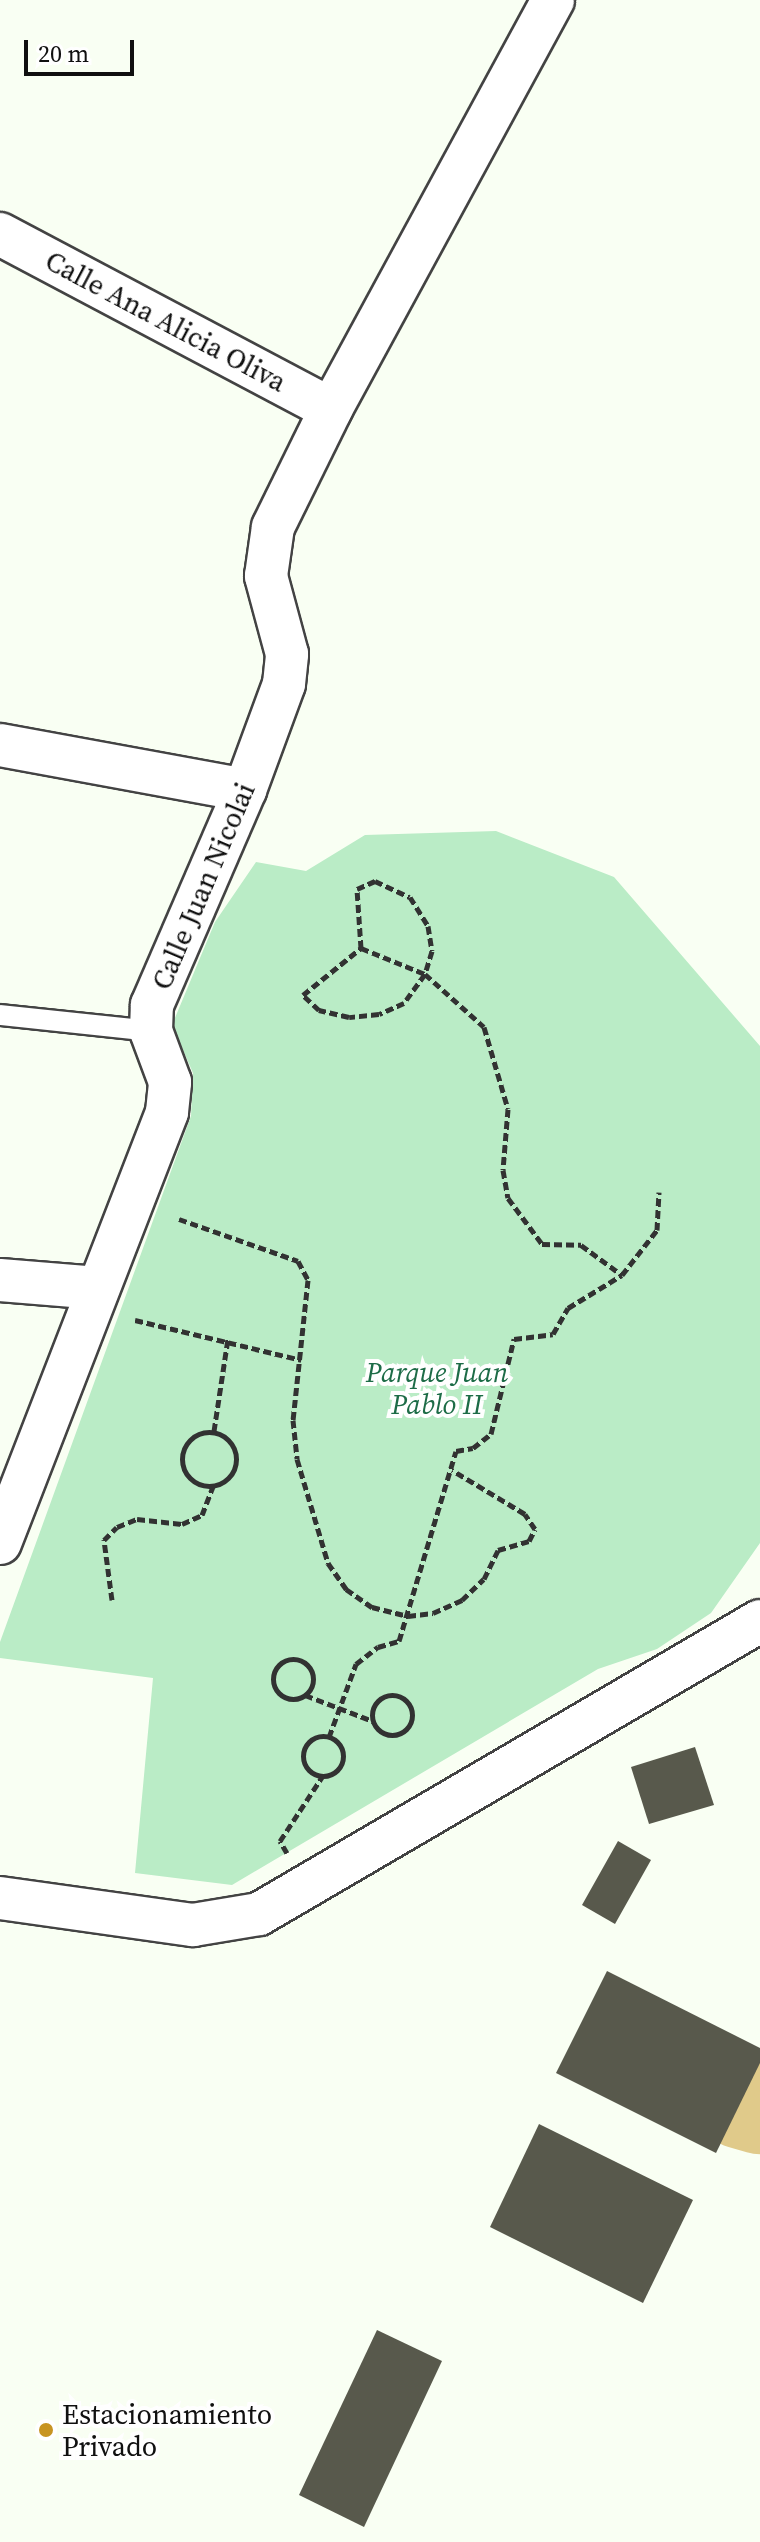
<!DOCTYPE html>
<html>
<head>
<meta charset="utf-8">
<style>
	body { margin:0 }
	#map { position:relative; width:760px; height:2542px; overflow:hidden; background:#f9fff3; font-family:"Source Serif 4",serif }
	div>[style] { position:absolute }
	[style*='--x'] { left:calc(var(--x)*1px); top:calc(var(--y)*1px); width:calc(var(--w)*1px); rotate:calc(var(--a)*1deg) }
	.green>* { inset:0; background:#baecc6 }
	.taxiway>* { height:98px; margin:-49px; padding:0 49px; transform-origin:49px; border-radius:49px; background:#e0ca8a }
	.building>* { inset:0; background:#58594c }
	.path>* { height:5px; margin-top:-2.5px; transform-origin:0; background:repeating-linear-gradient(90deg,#323232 0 8px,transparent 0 12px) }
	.path>.ring { margin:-2.5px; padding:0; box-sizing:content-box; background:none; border:5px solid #323232; border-radius:50% }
	.roads { filter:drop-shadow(2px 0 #434343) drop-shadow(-2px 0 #434343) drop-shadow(0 2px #434343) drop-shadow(0 -2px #434343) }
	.service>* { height:20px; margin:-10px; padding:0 10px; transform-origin:10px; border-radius:10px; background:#fff }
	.minor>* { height:42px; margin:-21px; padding:0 21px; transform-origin:21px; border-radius:21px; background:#fff }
	.dots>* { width:22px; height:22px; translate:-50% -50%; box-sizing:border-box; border:4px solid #fff; border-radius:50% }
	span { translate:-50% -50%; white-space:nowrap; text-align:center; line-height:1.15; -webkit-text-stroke:8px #fff; paint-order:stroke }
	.street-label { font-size:28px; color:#101010 }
	.park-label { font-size:28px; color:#1d6c47; font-style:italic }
	.poi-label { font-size:28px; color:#101010 }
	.left { translate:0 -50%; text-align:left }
	.scale { position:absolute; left:24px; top:40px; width:110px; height:36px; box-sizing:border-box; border:4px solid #101010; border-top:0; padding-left:10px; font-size:24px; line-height:28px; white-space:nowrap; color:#101010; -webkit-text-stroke:6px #fff; paint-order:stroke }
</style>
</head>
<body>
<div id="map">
	<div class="green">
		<i style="clip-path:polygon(496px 831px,614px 877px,760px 1046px,760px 1543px,711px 1613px,657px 1649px,598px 1669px,232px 1885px,135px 1873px,153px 1678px,0 1658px,0 1642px,191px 1116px,193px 1073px,172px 1025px,215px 922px,256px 862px,306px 871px,365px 835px)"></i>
	</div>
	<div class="taxiway">
		<i style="--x:742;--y:2100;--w:19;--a:16"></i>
	</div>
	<div class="building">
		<i style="clip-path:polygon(695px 1747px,714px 1805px,649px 1824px,631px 1767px)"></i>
		<i style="clip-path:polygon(618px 1841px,651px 1860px,615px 1924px,582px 1905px)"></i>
		<i style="clip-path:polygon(607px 1971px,760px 2048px,760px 2063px,716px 2153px,556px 2073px)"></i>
		<i style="clip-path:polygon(539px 2124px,693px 2200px,643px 2303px,490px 2227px)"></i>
		<i style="clip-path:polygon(377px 2330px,442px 2361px,364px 2527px,299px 2495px)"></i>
	</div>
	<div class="path">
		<i style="--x:375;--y:881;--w:38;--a:25"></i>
		<i style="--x:410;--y:897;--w:34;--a:58"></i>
		<i style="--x:428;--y:926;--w:25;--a:81"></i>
		<i style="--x:432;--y:951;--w:24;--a:107"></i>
		<i style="--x:425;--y:974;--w:36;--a:126"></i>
		<i style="--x:404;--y:1003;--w:27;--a:156"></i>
		<i style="--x:379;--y:1014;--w:30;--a:174"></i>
		<i style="--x:349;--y:1017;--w:31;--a:-167"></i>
		<i style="--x:319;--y:1010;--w:22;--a:-137"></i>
		<i style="--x:303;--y:995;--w:75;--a:-39"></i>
		<i style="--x:361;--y:948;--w:59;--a:-93.9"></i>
		<i style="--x:357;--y:889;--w:20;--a:-24"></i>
		<i style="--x:361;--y:948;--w:69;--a:22.1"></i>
		<i style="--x:425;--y:974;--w:79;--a:41.9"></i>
		<i style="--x:484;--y:1027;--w:85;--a:73.7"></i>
		<i style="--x:508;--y:1109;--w:61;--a:94.7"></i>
		<i style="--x:503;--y:1170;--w:28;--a:80"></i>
		<i style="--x:508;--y:1198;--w:57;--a:53.5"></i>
		<i style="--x:542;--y:1244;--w:39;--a:1"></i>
		<i style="--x:581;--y:1245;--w:51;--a:36.2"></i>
		<i style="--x:179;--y:1219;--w:126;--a:19.4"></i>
		<i style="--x:298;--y:1261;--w:21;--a:62"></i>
		<i style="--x:308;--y:1280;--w:141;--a:96.1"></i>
		<i style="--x:293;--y:1420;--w:39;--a:84"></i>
		<i style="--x:297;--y:1459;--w:109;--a:73.4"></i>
		<i style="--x:328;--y:1563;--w:32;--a:55"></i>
		<i style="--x:346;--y:1589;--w:32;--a:35"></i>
		<i style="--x:372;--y:1607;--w:37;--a:14"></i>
		<i style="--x:408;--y:1616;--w:25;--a:-7"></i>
		<i style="--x:433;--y:1613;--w:32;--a:-24"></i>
		<i style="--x:462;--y:1600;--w:30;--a:-44"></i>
		<i style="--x:484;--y:1579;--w:32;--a:-64"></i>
		<i style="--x:498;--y:1550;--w:32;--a:-16"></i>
		<i style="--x:529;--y:1541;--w:13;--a:-63"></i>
		<i style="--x:535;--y:1529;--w:18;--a:-124"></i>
		<i style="--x:525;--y:1514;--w:85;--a:-148.9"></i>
		<i style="--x:135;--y:1320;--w:171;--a:13.5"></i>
		<i style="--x:214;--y:1431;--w:94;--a:-81.4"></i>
		<i class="ring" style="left:182px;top:1432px;width:49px;height:49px"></i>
		<i style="--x:112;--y:1600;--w:61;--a:-97.6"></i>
		<i style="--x:104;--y:1540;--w:18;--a:-45"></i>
		<i style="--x:117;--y:1527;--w:22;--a:-22"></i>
		<i style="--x:137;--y:1519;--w:45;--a:6.3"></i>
		<i style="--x:182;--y:1524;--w:22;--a:-24"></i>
		<i style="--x:202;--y:1515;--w:31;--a:-69"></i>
		<i class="ring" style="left:273px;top:1659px;width:35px;height:35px"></i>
		<i style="--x:305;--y:1695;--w:73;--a:20.9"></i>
		<i class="ring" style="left:372px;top:1695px;width:35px;height:35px"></i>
		<i class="ring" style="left:303px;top:1736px;width:35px;height:35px"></i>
		<i style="--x:329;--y:1737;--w:78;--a:-69.7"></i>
		<i style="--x:356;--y:1664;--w:28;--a:-38"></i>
		<i style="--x:378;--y:1647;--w:22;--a:-16"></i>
		<i style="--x:399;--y:1641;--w:198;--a:-73.3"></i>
		<i style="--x:456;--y:1451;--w:17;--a:-10"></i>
		<i style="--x:473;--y:1448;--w:23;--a:-38"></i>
		<i style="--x:491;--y:1434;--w:98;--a:-76.4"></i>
		<i style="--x:514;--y:1339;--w:39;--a:-7"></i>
		<i style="--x:553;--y:1334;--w:30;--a:-60"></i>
		<i style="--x:568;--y:1308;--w:63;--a:-31.4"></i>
		<i style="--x:622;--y:1275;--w:57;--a:-52.1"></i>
		<i style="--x:657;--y:1230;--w:38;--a:-87"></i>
		<i style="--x:287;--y:1853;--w:14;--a:-120"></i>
		<i style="--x:280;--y:1841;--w:77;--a:-56.7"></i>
	</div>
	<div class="roads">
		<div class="service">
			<i style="--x:0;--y:1015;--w:152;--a:6"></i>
		</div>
		<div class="minor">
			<i style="--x:0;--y:234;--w:374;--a:27.9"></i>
			<i style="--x:0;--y:745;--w:249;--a:10.4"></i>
			<i style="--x:0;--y:1280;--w:98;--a:4.7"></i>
			<i style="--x:0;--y:1543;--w:462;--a:-68.8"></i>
			<i style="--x:167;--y:1112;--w:30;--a:-84"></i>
			<i style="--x:170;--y:1082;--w:54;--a:-110.4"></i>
			<i style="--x:151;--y:1031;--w:26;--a:-88"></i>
			<i style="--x:152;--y:1005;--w:234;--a:-66.6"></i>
			<i style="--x:245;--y:790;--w:113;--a:-69.8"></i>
			<i style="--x:284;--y:684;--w:30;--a:-84"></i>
			<i style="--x:287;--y:654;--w:81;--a:-105.1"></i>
			<i style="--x:266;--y:576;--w:49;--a:-81.9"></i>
			<i style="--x:273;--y:527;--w:131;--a:-63.8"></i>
			<i style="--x:331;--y:409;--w:465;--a:-61.5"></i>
			<i style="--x:0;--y:1898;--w:195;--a:8"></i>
			<i style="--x:193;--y:1925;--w:67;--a:-9.5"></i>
			<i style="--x:259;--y:1914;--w:580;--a:-30.32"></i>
		</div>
	</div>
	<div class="dots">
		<i style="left:46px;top:2430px;background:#c79422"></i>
	</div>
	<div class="street-label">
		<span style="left:166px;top:321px;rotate:28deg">Calle Ana Alicia Oliva</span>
		<span style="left:203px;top:886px;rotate:-67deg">Calle Juan Nicolai</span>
	</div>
	<div class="park-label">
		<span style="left:437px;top:1388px">Parque Juan<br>Pablo II</span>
	</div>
	<div class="poi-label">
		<span class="left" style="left:62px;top:2430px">Estacionamiento<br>Privado</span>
	</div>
	<div class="scale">20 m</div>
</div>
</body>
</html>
